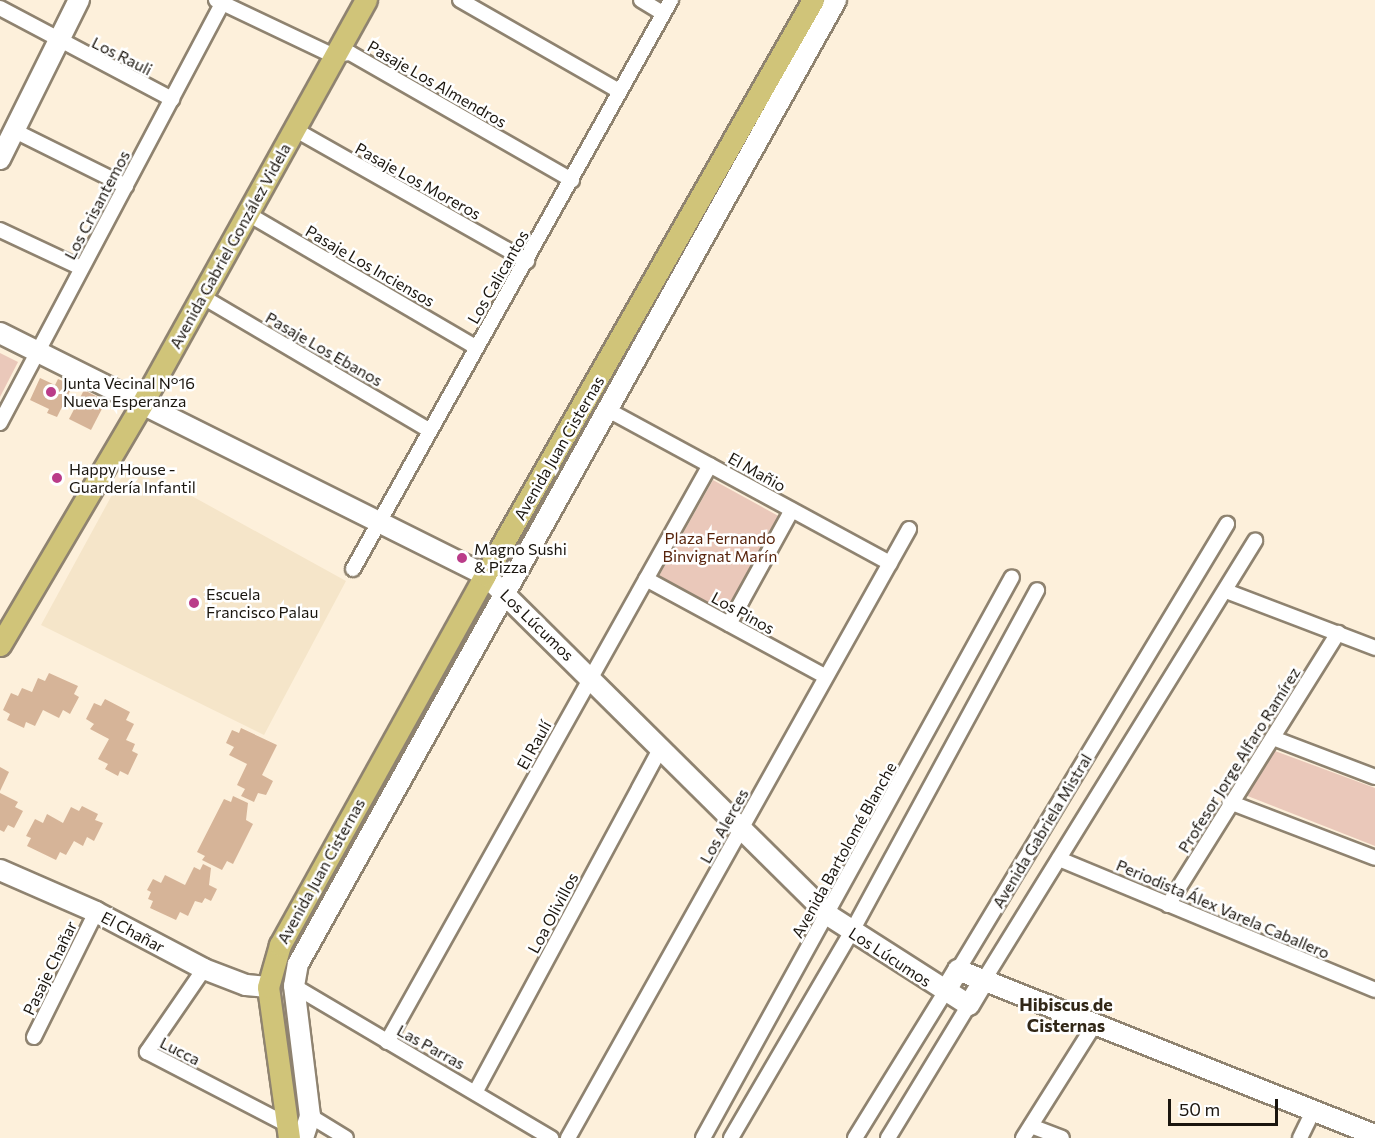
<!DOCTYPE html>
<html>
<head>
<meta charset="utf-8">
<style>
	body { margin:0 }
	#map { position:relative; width:1375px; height:1138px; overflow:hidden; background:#fdf0db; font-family:Commissioner,sans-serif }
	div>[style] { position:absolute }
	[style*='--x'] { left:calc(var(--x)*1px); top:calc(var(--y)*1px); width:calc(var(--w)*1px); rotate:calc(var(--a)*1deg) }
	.built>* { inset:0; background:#f5e5c9 }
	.green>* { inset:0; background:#eac8ba }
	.building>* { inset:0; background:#d6b498 }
	.roads { filter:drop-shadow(2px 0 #8f8370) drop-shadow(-2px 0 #8f8370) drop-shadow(0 2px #8f8370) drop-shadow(0 -2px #8f8370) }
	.street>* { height:14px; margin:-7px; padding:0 7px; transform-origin:7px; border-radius:7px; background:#fff }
	.secondary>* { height:20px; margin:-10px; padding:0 10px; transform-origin:10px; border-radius:10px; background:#fff }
	.primary>* { height:21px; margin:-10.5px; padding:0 10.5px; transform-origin:10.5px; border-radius:10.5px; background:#d0c479 }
	.dots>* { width:16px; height:16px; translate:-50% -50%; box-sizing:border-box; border:3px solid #fff; border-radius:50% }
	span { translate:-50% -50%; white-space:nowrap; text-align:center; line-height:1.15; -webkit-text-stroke:5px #fff; paint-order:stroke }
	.street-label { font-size:16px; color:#1a150e }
	.poi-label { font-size:16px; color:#1a150e }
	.left { translate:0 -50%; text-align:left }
	.park-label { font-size:16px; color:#58240c }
	.neighbourhood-label { font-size:18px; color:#312717; font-weight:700 }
	.scale { position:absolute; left:1168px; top:1099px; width:110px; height:27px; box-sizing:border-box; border:3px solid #1a150e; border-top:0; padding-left:8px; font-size:18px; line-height:21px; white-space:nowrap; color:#1a150e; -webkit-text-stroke:4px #fff; paint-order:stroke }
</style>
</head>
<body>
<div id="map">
	<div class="built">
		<i style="clip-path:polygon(130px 462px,346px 581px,264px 735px,41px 625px)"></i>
	</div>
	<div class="green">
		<i style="clip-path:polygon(0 353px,18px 362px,0 397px)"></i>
		<i style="clip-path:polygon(713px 480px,782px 518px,728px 614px,659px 576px)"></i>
		<i style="clip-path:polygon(1275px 751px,1375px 788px,1375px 846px,1245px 795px)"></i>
	</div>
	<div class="building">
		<i style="clip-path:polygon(40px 378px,55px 385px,58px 379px,73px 385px,57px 417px,47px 413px,49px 409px,30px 400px)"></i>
		<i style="clip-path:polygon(84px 390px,106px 401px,91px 430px,69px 419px)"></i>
		<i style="clip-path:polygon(49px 673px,78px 686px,74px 694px,79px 697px,70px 714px,63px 710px,59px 718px,43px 710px,35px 726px,26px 722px,24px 728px,7px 720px,10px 714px,3px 710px,11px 693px,18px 696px,22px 688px,32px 692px,38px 678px,45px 681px)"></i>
		<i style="clip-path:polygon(105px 699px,130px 712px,126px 720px,134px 724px,126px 740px,135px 744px,132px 751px,138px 754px,128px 775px,120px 771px,118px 776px,105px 769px,108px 764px,98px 759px,109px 739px,90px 729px,94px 724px,86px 719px,94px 703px,101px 706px)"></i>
		<i style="clip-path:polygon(241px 728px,277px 745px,262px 775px,273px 781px,266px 795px,258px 793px,254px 802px,241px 796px,245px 789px,237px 785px,247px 764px,229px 755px,234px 747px,226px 743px,232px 730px,239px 733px)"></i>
		<i style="clip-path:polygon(0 767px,9px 772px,0 791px)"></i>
		<i style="clip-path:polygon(0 793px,18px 802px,15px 807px,23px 811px,14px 828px,8px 825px,4px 832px,0 830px)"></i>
		<i style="clip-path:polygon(233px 796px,248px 803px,246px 820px,253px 824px,233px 864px,227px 861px,222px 870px,202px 860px,205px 856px,197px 852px,224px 799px,231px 802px)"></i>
		<i style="clip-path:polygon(82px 806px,98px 814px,95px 820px,103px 823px,94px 841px,87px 837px,83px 846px,74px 841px,66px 855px,60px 852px,56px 860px,27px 846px,31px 838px,26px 836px,35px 819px,43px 823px,47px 814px,63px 823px,71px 807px,79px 811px)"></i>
		<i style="clip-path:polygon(203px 864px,211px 868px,209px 885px,217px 889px,211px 901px,205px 898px,202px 903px,195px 901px,188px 916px,180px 912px,176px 920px,150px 908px,153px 901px,148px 899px,151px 892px,147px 890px,153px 879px,161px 883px,165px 875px,185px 885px,194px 867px,200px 870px)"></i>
	</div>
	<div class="roads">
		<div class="street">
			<i style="--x:216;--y:0;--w:128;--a:25.4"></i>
			<i style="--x:332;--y:55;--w:18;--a:-6"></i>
			<i style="--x:350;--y:53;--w:256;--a:29.8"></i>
			<i style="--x:460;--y:0;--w:183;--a:29.8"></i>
			<i style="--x:641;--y:0;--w:26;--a:31"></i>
			<i style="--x:0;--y:8;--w:195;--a:27.9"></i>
			<i style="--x:294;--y:129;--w:268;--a:29.5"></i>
			<i style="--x:15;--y:131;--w:124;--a:26.4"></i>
			<i style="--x:248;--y:214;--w:264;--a:30.3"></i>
			<i style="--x:0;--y:230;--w:89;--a:25.1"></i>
			<i style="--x:203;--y:297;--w:262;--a:30.5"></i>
			<i style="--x:608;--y:410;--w:321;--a:28.5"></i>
			<i style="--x:0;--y:423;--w:475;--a:-62.1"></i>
			<i style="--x:353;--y:569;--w:652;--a:-60.8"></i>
			<i style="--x:646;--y:579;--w:204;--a:28.5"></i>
			<i style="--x:1226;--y:591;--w:160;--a:20.9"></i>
			<i style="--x:729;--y:624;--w:130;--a:-61.1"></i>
			<i style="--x:1273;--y:738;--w:109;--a:20.9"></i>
			<i style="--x:1232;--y:803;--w:153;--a:21"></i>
			<i style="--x:1059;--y:859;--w:342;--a:22.5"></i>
			<i style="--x:1168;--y:905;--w:321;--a:-58"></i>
			<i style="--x:204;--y:969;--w:101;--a:124.5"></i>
			<i style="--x:147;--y:1052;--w:159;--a:27.4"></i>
			<i style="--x:958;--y:970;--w:521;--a:-58.9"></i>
			<i style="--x:982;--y:983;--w:520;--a:-58.3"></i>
			<i style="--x:294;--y:986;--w:299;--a:30.6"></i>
			<i style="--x:34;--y:1037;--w:140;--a:-63.6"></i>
			<i style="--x:387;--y:1042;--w:661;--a:-60.76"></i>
			<i style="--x:476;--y:1091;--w:386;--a:-61.7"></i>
			<i style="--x:310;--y:1116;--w:42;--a:31.4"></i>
			<i style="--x:1031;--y:1126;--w:33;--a:21"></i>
			<i style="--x:568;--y:1138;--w:698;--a:-60.75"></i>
			<i style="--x:703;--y:1138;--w:640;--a:-61.15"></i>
			<i style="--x:731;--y:1138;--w:238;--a:-59.7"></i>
			<i style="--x:851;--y:933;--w:390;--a:-61.5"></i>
			<i style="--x:855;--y:1138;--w:172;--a:-58.3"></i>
			<i style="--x:888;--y:1138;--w:156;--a:-58.7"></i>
			<i style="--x:1023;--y:1138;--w:131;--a:-57.8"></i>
			<i style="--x:1300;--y:1138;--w:32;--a:-64"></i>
		</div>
		<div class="secondary">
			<i style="--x:0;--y:159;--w:178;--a:-63.6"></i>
			<i style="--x:0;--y:333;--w:542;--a:26.52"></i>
			<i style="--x:485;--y:575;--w:483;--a:44.7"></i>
			<i style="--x:828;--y:915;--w:167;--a:32.6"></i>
			<i style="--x:969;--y:1005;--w:26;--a:-59"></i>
			<i style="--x:0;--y:870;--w:105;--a:23.6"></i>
			<i style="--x:96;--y:912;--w:122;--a:27.8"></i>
			<i style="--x:204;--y:969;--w:45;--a:20.9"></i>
			<i style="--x:246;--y:985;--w:22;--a:5"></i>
			<i style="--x:945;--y:992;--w:26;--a:-59"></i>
			<i style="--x:958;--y:970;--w:448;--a:21.6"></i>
			<i style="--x:303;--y:1138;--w:23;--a:-72"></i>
			<i style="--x:310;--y:1116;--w:131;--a:-97"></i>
			<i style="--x:294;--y:986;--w:22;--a:-80"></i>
			<i style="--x:298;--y:964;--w:1104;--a:-60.83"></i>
		</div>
		<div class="primary">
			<i style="--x:0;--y:645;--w:282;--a:-59.5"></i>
			<i style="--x:143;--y:402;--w:460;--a:-61"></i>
			<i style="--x:289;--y:1138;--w:152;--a:-97.9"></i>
			<i style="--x:268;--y:987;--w:44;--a:-74.1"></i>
			<i style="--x:280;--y:945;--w:423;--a:-61"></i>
			<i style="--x:485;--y:575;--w:662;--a:-60.3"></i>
		</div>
	</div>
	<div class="dots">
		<i style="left:51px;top:392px;background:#ba3c89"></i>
		<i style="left:57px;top:478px;background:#ba3c89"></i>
		<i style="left:462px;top:558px;background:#ba3c89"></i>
		<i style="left:194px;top:603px;background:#ba3c89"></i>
	</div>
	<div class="street-label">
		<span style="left:122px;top:56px;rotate:27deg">Los Rauli</span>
		<span style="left:437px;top:84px;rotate:30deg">Pasaje Los Almendros</span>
		<span style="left:418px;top:181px;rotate:29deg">Pasaje Los Moreros</span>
		<span style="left:97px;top:205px;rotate:-62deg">Los Crisantemos</span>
		<span style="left:230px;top:246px;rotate:-61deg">Avenida Gabriel González Videla</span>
		<span style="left:370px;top:266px;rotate:30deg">Pasaje Los Inciensos</span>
		<span style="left:498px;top:277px;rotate:-60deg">Los Calicantos</span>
		<span style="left:324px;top:349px;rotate:30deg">Pasaje Los Ebanos</span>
		<span style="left:559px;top:448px;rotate:-60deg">Avenida Juan Cisternas</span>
		<span style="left:757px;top:472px;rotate:29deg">El Mañio</span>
		<span style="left:743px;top:613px;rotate:29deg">Los Pinos</span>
		<span style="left:537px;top:625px;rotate:44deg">Los Lúcumos</span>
		<span style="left:534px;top:745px;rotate:-61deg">El Raulí</span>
		<span style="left:1239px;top:760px;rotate:-58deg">Profesor Jorge Alfaro Ramírez</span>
		<span style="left:724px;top:826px;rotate:-61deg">Los Alerces</span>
		<span style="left:1042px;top:831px;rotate:-59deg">Avenida Gabriela Mistral</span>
		<span style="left:844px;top:850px;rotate:-61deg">Avenida Bartolomé Blanche</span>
		<span style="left:321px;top:871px;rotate:-61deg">Avenida Juan Cisternas</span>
		<span style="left:1223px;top:909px;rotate:23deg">Periodista Álex Varela Caballero</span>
		<span style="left:553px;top:913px;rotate:-62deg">Loa Olivillos</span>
		<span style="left:133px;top:932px;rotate:28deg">El Chañar</span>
		<span style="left:890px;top:957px;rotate:33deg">Los Lúcumos</span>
		<span style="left:50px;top:968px;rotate:-64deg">Pasaje Chañar</span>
		<span style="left:431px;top:1047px;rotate:29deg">Las Parras</span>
		<span style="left:180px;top:1051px;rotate:27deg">Lucca</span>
	</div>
	<div class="poi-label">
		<span class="left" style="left:63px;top:392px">Junta Vecinal N°16<br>Nueva Esperanza</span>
		<span class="left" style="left:69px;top:478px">Happy House -<br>Guardería Infantil</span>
		<span class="left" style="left:474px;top:558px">Magno Sushi<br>&amp; Pizza</span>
		<span class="left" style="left:206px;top:603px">Escuela<br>Francisco Palau</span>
	</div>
	<div class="park-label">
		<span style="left:720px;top:547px">Plaza Fernando<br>Binvignat Marín</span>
	</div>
	<div class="neighbourhood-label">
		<span style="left:1066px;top:1015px">Hibiscus de<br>Cisternas</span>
	</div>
	<div class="scale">50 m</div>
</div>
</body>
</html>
